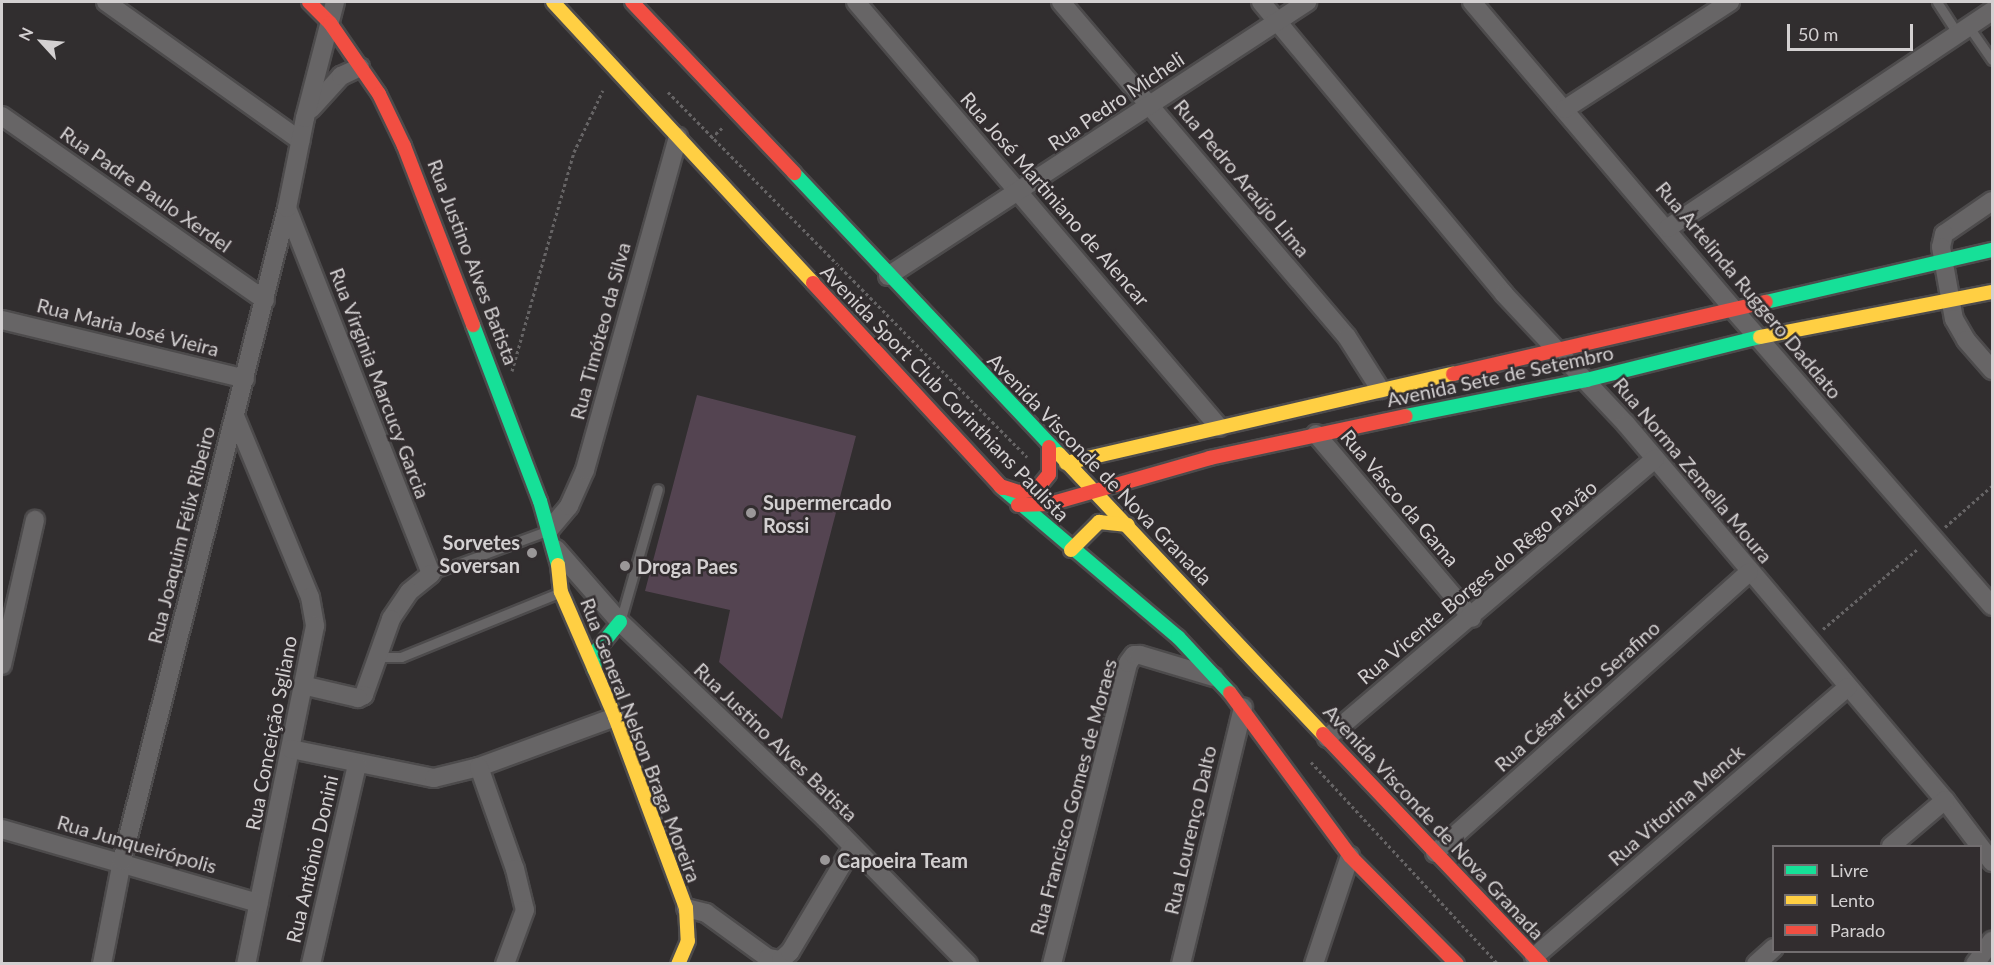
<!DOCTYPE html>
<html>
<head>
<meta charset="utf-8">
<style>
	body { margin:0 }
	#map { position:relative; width:1994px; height:965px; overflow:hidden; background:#312e2f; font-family:Lato,sans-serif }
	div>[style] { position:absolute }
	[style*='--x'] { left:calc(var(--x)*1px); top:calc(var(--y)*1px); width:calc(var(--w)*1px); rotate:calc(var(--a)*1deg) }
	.building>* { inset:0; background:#544451 }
	.path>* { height:3px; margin-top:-1.5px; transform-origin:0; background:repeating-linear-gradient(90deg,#666465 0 3px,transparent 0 6px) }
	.roads { filter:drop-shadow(2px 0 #4d4b4c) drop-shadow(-2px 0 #4d4b4c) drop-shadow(0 2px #4d4b4c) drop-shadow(0 -2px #4d4b4c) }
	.lane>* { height:9px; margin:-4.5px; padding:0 4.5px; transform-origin:4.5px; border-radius:4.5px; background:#676566 }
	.street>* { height:18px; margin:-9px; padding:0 9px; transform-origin:9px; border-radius:9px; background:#676566 }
	.fast>* { height:14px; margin:-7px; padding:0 7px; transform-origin:7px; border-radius:7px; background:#16e098 }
	.slow>* { height:14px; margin:-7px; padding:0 7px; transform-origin:7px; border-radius:7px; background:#ffcf43 }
	.jam>* { height:14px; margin:-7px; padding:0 7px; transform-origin:7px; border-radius:7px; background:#f24e42 }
	.dots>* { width:16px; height:16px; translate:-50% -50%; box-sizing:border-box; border:3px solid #322d2f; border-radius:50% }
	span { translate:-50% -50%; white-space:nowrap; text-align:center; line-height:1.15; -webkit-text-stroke:5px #322d2f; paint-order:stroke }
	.street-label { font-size:20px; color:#d3d0d1 }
	.poi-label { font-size:20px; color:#d3d0d1; font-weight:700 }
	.left { translate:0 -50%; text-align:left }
	.right { translate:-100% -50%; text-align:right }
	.frame { position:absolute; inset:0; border:3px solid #d3d0d1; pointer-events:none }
	.legend { position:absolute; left:1772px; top:845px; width:210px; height:108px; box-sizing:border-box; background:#322d2f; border:2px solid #726e70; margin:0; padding:8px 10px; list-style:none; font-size:18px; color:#d3d0d1 }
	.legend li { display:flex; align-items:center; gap:12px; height:30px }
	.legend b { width:30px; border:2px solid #726e70 }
	.north { position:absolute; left:12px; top:12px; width:60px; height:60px; -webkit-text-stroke:4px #322d2f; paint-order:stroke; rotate:296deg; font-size:16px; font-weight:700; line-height:24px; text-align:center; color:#d3d0d1 }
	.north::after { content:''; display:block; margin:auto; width:21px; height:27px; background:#d3d0d1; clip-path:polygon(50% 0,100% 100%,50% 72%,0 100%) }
	.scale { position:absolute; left:1787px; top:24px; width:126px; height:27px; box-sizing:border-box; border:3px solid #d3d0d1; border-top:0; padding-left:8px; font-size:18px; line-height:21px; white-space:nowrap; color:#d3d0d1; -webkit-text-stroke:4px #322d2f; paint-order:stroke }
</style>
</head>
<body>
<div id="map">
	<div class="building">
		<i style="clip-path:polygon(697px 395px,856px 436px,782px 719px,719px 662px,730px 610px,645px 591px)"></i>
	</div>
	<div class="path">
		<i style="--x:668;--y:92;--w:512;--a:45.47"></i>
		<i style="--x:711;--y:138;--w:15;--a:-42"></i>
		<i style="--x:512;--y:371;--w:228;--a:-74.2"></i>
		<i style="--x:574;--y:152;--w:68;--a:-64.9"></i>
		<i style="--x:1945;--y:527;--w:62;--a:-41.1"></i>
		<i style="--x:1823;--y:629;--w:126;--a:-40.2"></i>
		<i style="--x:1311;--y:762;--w:275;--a:47.2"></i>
	</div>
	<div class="roads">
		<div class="lane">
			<i style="--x:1937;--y:2;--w:37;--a:57"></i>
			<i style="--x:1969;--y:27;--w:40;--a:55.1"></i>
			<i style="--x:431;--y:574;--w:126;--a:-20.4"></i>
			<i style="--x:620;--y:622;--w:138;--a:-74.1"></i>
			<i style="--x:378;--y:657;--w:23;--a:0"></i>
			<i style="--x:401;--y:657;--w:170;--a:-22.1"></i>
		</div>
		<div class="street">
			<i style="--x:106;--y:2;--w:239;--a:35.5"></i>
			<i style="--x:856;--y:2;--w:559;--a:49.5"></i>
			<i style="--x:1061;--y:2;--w:440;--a:49.5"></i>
			<i style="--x:1347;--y:337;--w:62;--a:57.6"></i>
			<i style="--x:1261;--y:2;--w:380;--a:50.2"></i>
			<i style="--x:1504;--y:294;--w:178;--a:46.8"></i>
			<i style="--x:1626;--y:424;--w:493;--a:49.7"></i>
			<i style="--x:1945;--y:800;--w:78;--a:52.8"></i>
			<i style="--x:1472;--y:2;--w:403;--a:49.6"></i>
			<i style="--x:1733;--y:309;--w:394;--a:48.9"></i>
			<i style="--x:311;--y:109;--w:45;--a:-47.7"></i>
			<i style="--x:341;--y:76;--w:21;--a:-25"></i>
			<i style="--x:1565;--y:109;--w:197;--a:-33"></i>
			<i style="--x:2;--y:116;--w:321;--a:35"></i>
			<i style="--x:1992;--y:201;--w:58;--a:145.5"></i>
			<i style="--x:1944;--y:234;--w:13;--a:103"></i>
			<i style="--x:1941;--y:247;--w:73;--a:79.8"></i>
			<i style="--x:1954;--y:319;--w:24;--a:60"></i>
			<i style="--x:1966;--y:340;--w:40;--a:49"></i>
			<i style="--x:287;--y:208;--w:393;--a:68.5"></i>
			<i style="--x:431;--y:574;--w:28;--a:141"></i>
			<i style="--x:409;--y:592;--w:32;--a:124"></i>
			<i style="--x:391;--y:619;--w:81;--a:109.6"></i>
			<i style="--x:364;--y:695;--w:7;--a:153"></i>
			<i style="--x:358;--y:698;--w:53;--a:-167"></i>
			<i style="--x:1668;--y:228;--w:390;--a:-33.8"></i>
			<i style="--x:888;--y:276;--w:501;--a:-33.18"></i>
			<i style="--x:2;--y:320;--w:250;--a:13.6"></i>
			<i style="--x:235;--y:416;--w:196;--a:67.5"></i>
			<i style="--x:310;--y:597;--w:29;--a:80"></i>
			<i style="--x:315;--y:626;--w:345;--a:101.5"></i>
			<i style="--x:1316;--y:434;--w:241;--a:49.7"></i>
			<i style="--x:549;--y:530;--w:31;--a:-50"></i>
			<i style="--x:569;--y:506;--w:39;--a:-66"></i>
			<i style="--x:585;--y:470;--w:346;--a:-74.4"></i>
			<i style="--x:556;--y:549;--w:97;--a:48.8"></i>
			<i style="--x:620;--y:622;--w:285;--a:43.7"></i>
			<i style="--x:826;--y:819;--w:203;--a:45.6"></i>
			<i style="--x:2;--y:665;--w:149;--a:-77.2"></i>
			<i style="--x:1327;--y:738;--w:431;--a:-40.4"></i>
			<i style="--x:291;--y:749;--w:146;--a:11.5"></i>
			<i style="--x:434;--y:778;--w:46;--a:-13.7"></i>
			<i style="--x:479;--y:767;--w:145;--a:-20.2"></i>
			<i style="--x:479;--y:767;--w:108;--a:70.6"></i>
			<i style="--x:515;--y:869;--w:42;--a:76.3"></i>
			<i style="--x:525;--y:910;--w:58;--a:110.3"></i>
			<i style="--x:2;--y:829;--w:267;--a:16.1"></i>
			<i style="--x:1891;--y:846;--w:71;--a:-40.4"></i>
			<i style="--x:1435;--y:853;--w:421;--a:-41.8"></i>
			<i style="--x:686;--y:908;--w:21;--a:14"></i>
			<i style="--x:706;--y:913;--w:77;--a:36"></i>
			<i style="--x:768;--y:958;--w:13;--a:9"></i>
			<i style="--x:781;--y:960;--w:12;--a:-42"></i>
			<i style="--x:790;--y:952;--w:121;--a:-59.2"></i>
			<i style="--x:1534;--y:957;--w:414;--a:-40.7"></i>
			<i style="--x:102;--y:964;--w:105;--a:-79"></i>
			<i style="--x:122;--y:861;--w:674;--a:-75.82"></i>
			<i style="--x:287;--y:208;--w:92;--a:-78.7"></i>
			<i style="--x:305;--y:118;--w:120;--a:-75.5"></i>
			<i style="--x:311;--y:964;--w:204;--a:-77"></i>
			<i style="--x:1052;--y:964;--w:310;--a:-75.8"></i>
			<i style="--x:1128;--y:663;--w:10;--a:-53"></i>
			<i style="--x:1134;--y:655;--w:6;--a:0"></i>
			<i style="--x:1140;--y:655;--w:77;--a:16.6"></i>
			<i style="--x:1181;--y:964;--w:264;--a:-76.4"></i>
			<i style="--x:1314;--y:964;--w:114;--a:-71.6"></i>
			<i style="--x:1756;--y:964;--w:24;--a:-42"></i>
			<i style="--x:1975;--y:964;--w:29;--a:-54"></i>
		</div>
		<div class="fast">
			<i style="--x:794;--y:173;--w:386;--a:46.7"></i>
			<i style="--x:1766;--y:302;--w:232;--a:-13"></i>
			<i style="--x:473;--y:325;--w:188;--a:69.2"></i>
			<i style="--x:540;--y:501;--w:66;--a:74.3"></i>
			<i style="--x:1406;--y:416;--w:184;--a:-11.3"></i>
			<i style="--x:1586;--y:380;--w:179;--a:-13.9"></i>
			<i style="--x:1002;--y:488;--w:231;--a:40.3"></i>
			<i style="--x:1178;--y:637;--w:76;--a:47.1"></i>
			<i style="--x:594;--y:669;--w:20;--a:-79"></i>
			<i style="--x:598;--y:649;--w:35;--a:-51"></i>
		</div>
		<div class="slow">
			<i style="--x:553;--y:2;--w:383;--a:47.2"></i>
			<i style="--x:1760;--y:337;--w:236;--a:-11"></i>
			<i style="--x:1059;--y:454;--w:385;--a:46.7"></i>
			<i style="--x:1066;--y:463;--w:397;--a:-13"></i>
			<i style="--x:1071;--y:550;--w:40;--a:-45"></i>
			<i style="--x:1099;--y:522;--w:29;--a:6"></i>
			<i style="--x:558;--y:565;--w:27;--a:84"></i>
			<i style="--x:561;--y:592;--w:136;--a:66.6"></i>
			<i style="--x:615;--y:717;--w:204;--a:69.6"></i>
			<i style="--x:686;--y:908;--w:33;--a:87"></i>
			<i style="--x:688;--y:941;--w:25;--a:113"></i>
		</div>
		<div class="jam">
			<i style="--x:309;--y:2;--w:30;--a:45"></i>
			<i style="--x:330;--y:23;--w:86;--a:55.4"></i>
			<i style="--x:379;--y:94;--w:58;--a:64.3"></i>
			<i style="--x:404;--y:146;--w:192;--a:68.9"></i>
			<i style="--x:632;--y:2;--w:236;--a:46.5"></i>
			<i style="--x:813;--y:283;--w:279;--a:47.3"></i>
			<i style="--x:1453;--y:374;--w:321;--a:-13"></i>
			<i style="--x:1000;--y:486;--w:20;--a:18"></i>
			<i style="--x:1019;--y:492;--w:18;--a:-9"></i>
			<i style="--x:1037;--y:489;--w:19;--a:-51"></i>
			<i style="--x:1049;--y:474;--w:27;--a:-90"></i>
			<i style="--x:1018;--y:505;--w:31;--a:-2"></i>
			<i style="--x:1049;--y:504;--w:167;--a:-15.9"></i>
			<i style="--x:1210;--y:458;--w:200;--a:-12.1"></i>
			<i style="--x:1230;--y:693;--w:202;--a:53.6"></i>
			<i style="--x:1350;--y:856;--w:152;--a:45.3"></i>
			<i style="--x:1323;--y:734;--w:317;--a:46.5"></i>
		</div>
	</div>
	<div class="dots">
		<i style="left:751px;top:513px;background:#9a9798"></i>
		<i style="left:532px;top:553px;background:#9a9798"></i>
		<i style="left:625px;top:566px;background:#9a9798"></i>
		<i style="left:825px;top:860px;background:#9a9798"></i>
	</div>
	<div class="street-label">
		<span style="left:1116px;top:101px;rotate:-34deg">Rua Pedro Micheli</span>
		<span style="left:1242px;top:178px;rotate:50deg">Rua Pedro Araújo Lima</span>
		<span style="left:146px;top:189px;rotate:35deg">Rua Padre Paulo Xerdel</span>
		<span style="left:1055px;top:199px;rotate:49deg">Rua José Martiniano de Alencar</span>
		<span style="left:473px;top:262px;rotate:69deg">Rua Justino Alves Batista</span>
		<span style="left:1749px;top:290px;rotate:50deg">Rua Artelinda Ruggero Daddato</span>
		<span style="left:128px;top:327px;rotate:14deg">Rua Maria José Vieira</span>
		<span style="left:600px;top:331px;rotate:-75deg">Rua Timóteo da Silva</span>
		<span style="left:1500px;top:376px;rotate:-12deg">Avenida Sete de Setembro</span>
		<span style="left:380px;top:383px;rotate:69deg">Rua Virginia Marcucy Garcia</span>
		<span style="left:945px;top:393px;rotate:46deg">Avenida Sport Club Corinthians Paulista</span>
		<span style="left:1100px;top:469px;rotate:46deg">Avenida Visconde de Nova Granada</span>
		<span style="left:1693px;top:470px;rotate:50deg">Rua Norma Zemella Moura</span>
		<span style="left:1400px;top:498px;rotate:50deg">Rua Vasco da Gama</span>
		<span style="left:181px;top:535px;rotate:-76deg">Rua Joaquim Félix Ribeiro</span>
		<span style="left:1477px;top:582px;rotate:-40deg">Rua Vicente Borges do Rêgo Pavão</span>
		<span style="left:1577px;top:696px;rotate:-42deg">Rua César Érico Serafino</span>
		<span style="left:271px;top:733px;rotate:-79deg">Rua Conceição Sgliano</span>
		<span style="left:641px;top:740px;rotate:69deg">Rua General Nelson Braga Moreira</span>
		<span style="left:776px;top:742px;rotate:44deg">Rua Justino Alves Batista</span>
		<span style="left:1073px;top:797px;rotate:-75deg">Rua Francisco Gomes de Moraes</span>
		<span style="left:1676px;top:805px;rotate:-41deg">Rua Vitorina Menck</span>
		<span style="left:1434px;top:822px;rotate:47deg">Avenida Visconde de Nova Granada</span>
		<span style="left:1190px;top:830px;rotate:-77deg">Rua Lourenço Dalto</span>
		<span style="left:137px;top:844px;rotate:16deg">Rua Junqueirópolis</span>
		<span style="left:312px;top:859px;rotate:-77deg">Rua Antônio Donini</span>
	</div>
	<div class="poi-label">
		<span class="left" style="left:763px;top:514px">Supermercado<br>Rossi</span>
		<span class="right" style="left:520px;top:554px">Sorvetes<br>Soversan</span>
		<span class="left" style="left:637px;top:566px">Droga Paes</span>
		<span class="left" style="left:837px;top:860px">Capoeira Team</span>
	</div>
	<div class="frame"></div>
	<ul class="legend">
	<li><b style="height:8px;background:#16e098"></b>Livre</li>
	<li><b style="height:8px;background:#ffcf43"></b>Lento</li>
	<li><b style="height:8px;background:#f24e42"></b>Parado</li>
	</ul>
	<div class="north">N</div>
	<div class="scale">50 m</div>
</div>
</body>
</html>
